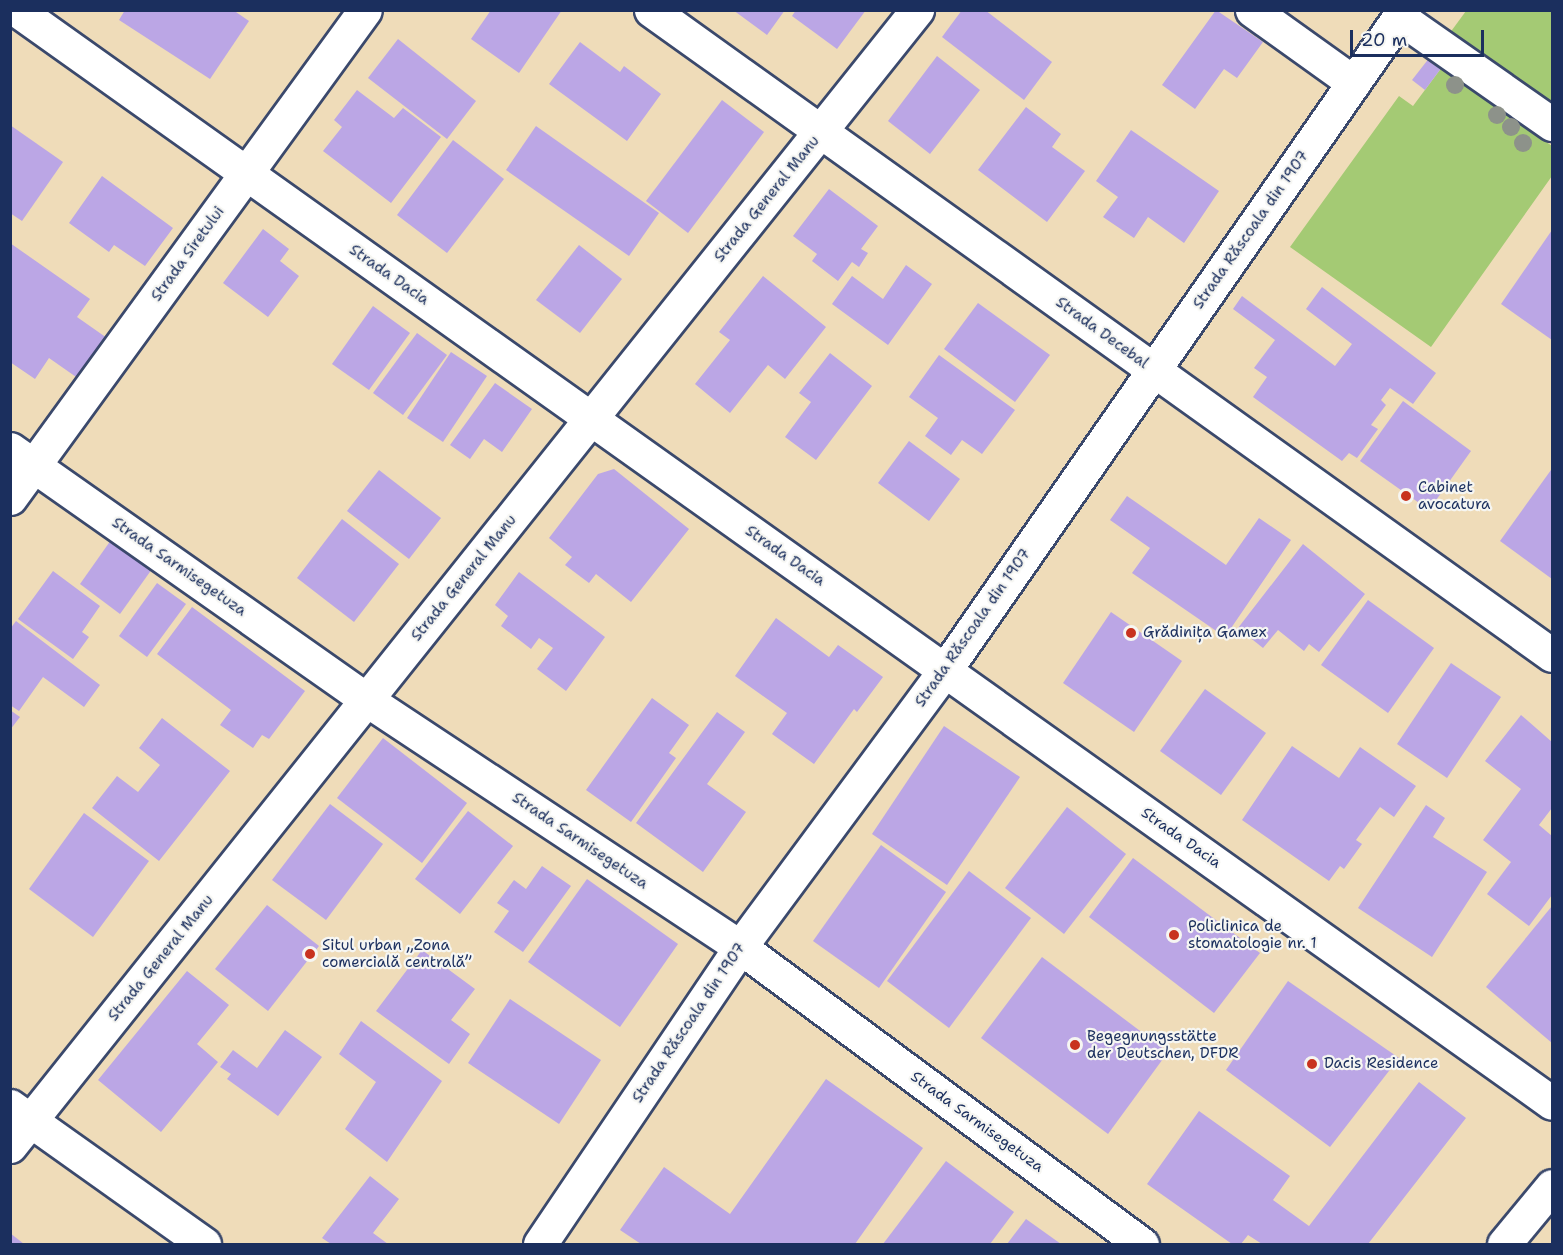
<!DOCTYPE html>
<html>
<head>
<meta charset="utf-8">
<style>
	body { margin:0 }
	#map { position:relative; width:1563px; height:1255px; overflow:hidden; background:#efdcb9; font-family:"Shantell Sans",sans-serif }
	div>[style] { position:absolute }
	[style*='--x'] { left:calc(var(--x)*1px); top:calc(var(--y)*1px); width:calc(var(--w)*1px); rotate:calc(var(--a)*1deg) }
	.green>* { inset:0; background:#a4ca74 }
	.building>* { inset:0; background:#bba6e5 }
	.roads { filter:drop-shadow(2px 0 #3b496c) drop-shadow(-2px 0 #3b496c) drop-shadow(0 2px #3b496c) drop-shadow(0 -2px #3b496c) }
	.minor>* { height:33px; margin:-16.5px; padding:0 16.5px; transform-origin:16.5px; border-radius:16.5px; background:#fff }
	.major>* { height:33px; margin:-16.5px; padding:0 16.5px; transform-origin:16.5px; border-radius:16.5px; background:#fff }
	.trees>* { width:18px; height:18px; margin:-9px; border-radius:50%; background:#8d928a }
	.dots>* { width:16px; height:16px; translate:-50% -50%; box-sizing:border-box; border:3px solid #f6f6f2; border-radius:50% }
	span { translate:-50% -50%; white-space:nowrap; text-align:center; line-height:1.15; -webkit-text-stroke:4.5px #f6f6f2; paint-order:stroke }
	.street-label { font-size:15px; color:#1b2f5e }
	.poi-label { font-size:15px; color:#1b2f5e }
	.left { translate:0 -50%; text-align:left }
	.frame { position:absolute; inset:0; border:12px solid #1b2f5e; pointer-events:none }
	.scale { position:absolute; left:1350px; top:30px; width:134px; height:27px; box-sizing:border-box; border:3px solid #1b2f5e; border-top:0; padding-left:8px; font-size:18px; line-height:21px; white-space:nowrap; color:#1b2f5e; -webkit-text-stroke:4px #f6f6f2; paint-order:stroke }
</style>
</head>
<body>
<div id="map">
	<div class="green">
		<i style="clip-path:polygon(1466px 11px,1552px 11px,1552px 124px,1441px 45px)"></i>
		<i style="clip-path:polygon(1442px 67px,1552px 146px,1552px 176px,1431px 347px,1290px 247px,1399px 96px,1413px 106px)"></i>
	</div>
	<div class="building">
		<i style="clip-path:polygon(125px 10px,233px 10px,249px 21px,210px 79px,119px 20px)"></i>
		<i style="clip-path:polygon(491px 10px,562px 10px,519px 73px,471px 39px)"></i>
		<i style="clip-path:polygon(733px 10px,785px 10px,767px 35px)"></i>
		<i style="clip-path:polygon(796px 10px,866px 10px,837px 49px,792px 16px)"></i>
		<i style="clip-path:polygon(962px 10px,985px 10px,1052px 62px,1024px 100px,942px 37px)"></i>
		<i style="clip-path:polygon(1216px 10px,1263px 42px,1237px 78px,1224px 69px,1195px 109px,1162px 85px)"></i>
		<i style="clip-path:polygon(398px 39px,476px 101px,447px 139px,368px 78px)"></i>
		<i style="clip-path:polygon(580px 42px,620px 72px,624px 66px,661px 94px,627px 141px,549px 84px)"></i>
		<i style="clip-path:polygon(937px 56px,980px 90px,930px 154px,888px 121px)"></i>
		<i style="clip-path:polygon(1430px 57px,1442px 67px,1425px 90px,1412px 80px)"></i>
		<i style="clip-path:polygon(357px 90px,394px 118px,403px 108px,441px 137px,391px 203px,323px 151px,342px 127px,334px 120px)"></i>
		<i style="clip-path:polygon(722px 100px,764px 132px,688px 233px,646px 201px)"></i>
		<i style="clip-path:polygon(1026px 107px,1061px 134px,1052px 147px,1085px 171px,1047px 222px,978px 170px)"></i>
		<i style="clip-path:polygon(10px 125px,63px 162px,22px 221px,10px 213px)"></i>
		<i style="clip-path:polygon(536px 126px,659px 213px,629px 256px,506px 170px)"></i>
		<i style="clip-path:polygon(1131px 130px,1219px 191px,1184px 243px,1148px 217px,1134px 238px,1103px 217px,1118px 197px,1096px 181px)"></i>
		<i style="clip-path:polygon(453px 140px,504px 179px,447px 253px,397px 215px)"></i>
		<i style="clip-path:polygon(102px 176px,173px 228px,145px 266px,114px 245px,109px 252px,69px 223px)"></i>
		<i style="clip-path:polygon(829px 189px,878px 226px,861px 249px,868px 253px,859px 267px,852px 262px,838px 281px,812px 261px,817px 254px,793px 236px)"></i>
		<i style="clip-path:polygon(263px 229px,289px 249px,280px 261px,299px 276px,268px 317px,223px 283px)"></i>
		<i style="clip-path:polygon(1552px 230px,1552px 340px,1501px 304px)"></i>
		<i style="clip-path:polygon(10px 243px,90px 299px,77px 317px,107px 338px,79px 379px,49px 358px,35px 379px,10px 362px)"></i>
		<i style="clip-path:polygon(579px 245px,622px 279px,580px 333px,536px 300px)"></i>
		<i style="clip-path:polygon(906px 265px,932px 284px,888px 345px,832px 304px,852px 276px,883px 299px)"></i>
		<i style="clip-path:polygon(763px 276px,826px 327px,785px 379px,768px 365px,730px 413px,695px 384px,730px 340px,719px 332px)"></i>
		<i style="clip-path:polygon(1322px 287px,1436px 373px,1413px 404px,1390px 388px,1381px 400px,1386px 405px,1371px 425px,1378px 429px,1357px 458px,1349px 453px,1342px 461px,1253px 397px,1267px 377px,1254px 368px,1275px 340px,1233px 309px,1242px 296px,1335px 366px,1352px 344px,1306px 309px)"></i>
		<i style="clip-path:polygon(978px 303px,1050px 355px,1015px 402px,944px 349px)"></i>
		<i style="clip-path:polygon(373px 306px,410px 333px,369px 390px,332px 364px)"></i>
		<i style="clip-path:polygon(417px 333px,447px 355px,403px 415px,373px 393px)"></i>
		<i style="clip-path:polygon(451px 352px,487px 376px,443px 442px,407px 418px)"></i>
		<i style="clip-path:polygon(830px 353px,872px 386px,816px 460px,785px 437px,811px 402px,799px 393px)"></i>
		<i style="clip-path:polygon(939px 355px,1015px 410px,982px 454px,962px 440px,951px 455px,925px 436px,938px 418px,909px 397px)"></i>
		<i style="clip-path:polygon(495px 383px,532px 409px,502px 452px,484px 439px,470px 459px,450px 445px)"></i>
		<i style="clip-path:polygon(1403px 401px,1471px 451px,1429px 510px,1360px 461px)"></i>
		<i style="clip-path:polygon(909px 441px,960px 479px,929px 521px,878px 483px)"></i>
		<i style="clip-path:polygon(614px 469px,689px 529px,631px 602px,596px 574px,589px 583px,565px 565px,572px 557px,549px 538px,598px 474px)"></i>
		<i style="clip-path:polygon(379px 470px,441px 518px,409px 559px,347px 511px)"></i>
		<i style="clip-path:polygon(1551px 470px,1552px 471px,1552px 579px,1500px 541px)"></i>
		<i style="clip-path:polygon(1127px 496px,1226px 565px,1259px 518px,1291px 540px,1225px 637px,1132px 573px,1150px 548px,1110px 520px)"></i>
		<i style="clip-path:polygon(342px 519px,399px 564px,354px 622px,297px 578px)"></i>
		<i style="clip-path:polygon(111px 540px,152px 569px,120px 614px,80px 584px)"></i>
		<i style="clip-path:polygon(1303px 544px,1365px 594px,1319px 652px,1309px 644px,1304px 651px,1278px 630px,1263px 648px,1238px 628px)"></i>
		<i style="clip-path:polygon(53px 571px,100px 606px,82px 632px,89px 637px,73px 659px,18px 619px)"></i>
		<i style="clip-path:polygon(519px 572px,605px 637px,566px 691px,537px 669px,553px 648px,539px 638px,531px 649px,501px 626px,508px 616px,495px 605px)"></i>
		<i style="clip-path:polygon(157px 583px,186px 604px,147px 657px,119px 636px)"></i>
		<i style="clip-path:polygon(1368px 600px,1434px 648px,1388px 713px,1321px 665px)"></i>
		<i style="clip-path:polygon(192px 607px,305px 691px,269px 739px,262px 735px,253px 748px,220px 725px,231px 710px,157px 654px)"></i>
		<i style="clip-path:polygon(1111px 612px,1182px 661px,1134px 732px,1063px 683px)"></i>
		<i style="clip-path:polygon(776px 618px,829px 657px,838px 645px,883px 677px,857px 712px,854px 709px,814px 764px,772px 734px,787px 713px,735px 676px)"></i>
		<i style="clip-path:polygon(16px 621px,100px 685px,84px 707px,43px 677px,19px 711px,10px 705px,10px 629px)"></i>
		<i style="clip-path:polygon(1451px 663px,1501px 697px,1447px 778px,1397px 744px)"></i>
		<i style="clip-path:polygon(1205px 689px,1266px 733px,1221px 795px,1160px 751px)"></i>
		<i style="clip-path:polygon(652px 698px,689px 725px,669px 753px,676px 758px,631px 822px,586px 790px)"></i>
		<i style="clip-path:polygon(10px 710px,20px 717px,10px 730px)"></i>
		<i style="clip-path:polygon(717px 712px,745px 732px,707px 784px,746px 812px,703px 872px,636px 823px)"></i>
		<i style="clip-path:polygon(1521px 715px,1552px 742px,1552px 808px,1539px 825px,1552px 836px,1552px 895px,1529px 926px,1487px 894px,1511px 862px,1483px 840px,1521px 789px,1485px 761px)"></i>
		<i style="clip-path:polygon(162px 718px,230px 771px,159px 861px,92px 808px,117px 776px,138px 792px,160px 765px,139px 748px)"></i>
		<i style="clip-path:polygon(944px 726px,1020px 777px,947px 885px,872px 834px)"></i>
		<i style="clip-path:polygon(383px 738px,467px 803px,422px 863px,337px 798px)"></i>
		<i style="clip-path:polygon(1292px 746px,1339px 778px,1360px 747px,1416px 786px,1394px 817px,1380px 807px,1356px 840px,1362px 844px,1344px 869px,1340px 866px,1329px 881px,1242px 820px)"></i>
		<i style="clip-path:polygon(330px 804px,383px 844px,326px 920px,272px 880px)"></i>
		<i style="clip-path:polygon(1426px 805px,1445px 818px,1433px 837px,1487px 872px,1432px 957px,1358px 908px)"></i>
		<i style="clip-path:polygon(1067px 807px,1126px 854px,1064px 934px,1005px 888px)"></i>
		<i style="clip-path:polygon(468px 811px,513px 846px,460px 914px,415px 879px)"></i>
		<i style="clip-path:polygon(84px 813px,149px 861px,93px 937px,29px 889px)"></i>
		<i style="clip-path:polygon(881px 845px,946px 892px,879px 988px,813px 941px)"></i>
		<i style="clip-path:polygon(1133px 858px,1260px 953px,1214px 1013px,1089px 917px)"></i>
		<i style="clip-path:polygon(542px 866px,571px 886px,523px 952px,494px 932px,509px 911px,497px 903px,514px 880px,526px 889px)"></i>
		<i style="clip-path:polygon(969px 871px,1031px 918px,949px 1028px,887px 981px)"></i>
		<i style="clip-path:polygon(587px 879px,678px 944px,620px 1027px,528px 962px)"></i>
		<i style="clip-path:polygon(267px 905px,319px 946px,268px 1011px,215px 969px)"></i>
		<i style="clip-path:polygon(1552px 906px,1552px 1043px,1486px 987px)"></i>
		<i style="clip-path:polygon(422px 950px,475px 989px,451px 1020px,470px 1034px,449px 1064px,376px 1011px)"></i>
		<i style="clip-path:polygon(1042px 957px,1168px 1052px,1108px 1134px,981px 1038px)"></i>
		<i style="clip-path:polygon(187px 971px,229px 1005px,197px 1044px,218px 1062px,161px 1132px,98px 1080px)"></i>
		<i style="clip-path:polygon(1288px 981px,1399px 1058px,1330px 1147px,1226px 1070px)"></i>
		<i style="clip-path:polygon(510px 999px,601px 1060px,559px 1124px,468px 1063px)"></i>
		<i style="clip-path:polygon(361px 1021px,442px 1081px,387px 1162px,345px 1129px,376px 1082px,339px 1054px)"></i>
		<i style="clip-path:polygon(285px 1030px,322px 1057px,278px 1116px,227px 1079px,231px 1074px,220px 1067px,233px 1050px,257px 1068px)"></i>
		<i style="clip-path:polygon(826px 1079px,923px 1148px,855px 1244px,641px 1244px,620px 1230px,664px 1167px,730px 1214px)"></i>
		<i style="clip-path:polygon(1419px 1082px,1466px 1118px,1368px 1244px,1262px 1244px,1248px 1235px,1241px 1244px,1232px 1244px,1147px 1184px,1199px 1111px,1290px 1176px,1273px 1200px,1309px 1226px)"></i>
		<i style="clip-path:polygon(946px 1161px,1014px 1212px,990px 1244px,883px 1244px)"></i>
		<i style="clip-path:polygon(370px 1176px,399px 1199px,373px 1233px,388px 1244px,331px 1244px,322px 1238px)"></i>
		<i style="clip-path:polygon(1026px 1219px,1061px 1244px,1007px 1244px)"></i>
		<i style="clip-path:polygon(10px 1233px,24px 1244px,10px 1244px)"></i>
	</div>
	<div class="roads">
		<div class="minor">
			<i style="--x:17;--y:10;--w:1884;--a:35.45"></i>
			<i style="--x:651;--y:10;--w:1108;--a:35.6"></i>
			<i style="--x:1252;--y:10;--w:125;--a:35.6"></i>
			<i style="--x:1399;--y:17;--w:187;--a:35"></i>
			<i style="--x:10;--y:449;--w:436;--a:35.1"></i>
			<i style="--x:367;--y:700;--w:447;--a:33.5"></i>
			<i style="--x:740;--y:947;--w:500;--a:36.5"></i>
			<i style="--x:10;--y:498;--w:603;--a:-53.97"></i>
			<i style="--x:10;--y:1106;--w:238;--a:35.4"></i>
			<i style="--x:10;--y:1146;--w:1454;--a:-51.4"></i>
			<i style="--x:540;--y:1244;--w:358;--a:-56"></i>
			<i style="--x:740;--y:947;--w:345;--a:-53.5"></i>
			<i style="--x:945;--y:670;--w:804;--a:-55.18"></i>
		</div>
		<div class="major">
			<i style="--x:1504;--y:1244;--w:75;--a:-50.4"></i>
		</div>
	</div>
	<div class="trees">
		<i style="left:1455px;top:85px"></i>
		<i style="left:1497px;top:115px"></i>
		<i style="left:1511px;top:127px"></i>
		<i style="left:1523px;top:143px"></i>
	</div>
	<div class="dots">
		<i style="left:1406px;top:496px;background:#c8321e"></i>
		<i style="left:1131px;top:633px;background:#c8321e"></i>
		<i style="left:1174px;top:935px;background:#c8321e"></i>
		<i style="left:310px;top:954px;background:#c8321e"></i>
		<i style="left:1075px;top:1045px;background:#c8321e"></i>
		<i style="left:1312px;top:1064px;background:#c8321e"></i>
	</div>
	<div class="street-label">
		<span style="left:767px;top:199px;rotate:-51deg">Strada General Manu</span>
		<span style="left:1251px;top:230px;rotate:-55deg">Strada Răscoala din 1907</span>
		<span style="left:188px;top:254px;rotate:-54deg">Strada Siretului</span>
		<span style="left:389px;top:275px;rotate:35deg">Strada Dacia</span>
		<span style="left:1102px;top:333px;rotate:36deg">Strada Decebal</span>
		<span style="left:785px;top:556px;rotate:35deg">Strada Dacia</span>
		<span style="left:179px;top:567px;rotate:35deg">Strada Sarmisegetuza</span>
		<span style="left:464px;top:578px;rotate:-51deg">Strada General Manu</span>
		<span style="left:973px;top:628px;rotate:-55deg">Strada Răscoala din 1907</span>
		<span style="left:1181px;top:838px;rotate:35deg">Strada Dacia</span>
		<span style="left:580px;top:841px;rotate:34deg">Strada Sarmisegetuza</span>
		<span style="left:161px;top:958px;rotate:-51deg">Strada General Manu</span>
		<span style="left:689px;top:1023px;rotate:-56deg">Strada Răscoala din 1907</span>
		<span style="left:977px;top:1122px;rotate:36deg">Strada Sarmisegetuza</span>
	</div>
	<div class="poi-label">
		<span class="left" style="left:1418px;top:496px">Cabinet<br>avocatura</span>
		<span class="left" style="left:1143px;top:633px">Grădinița Gamex</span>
		<span class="left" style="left:1188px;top:935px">Policlinica de<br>stomatologie nr. 1</span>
		<span class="left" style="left:322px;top:954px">Situl urban „Zona<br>comercială centrală”</span>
		<span class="left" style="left:1087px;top:1045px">Begegnungsstätte<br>der Deutschen, DFDR</span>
		<span class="left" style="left:1324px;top:1064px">Dacis Residence</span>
	</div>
	<div class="frame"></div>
	<div class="scale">20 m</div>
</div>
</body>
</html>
